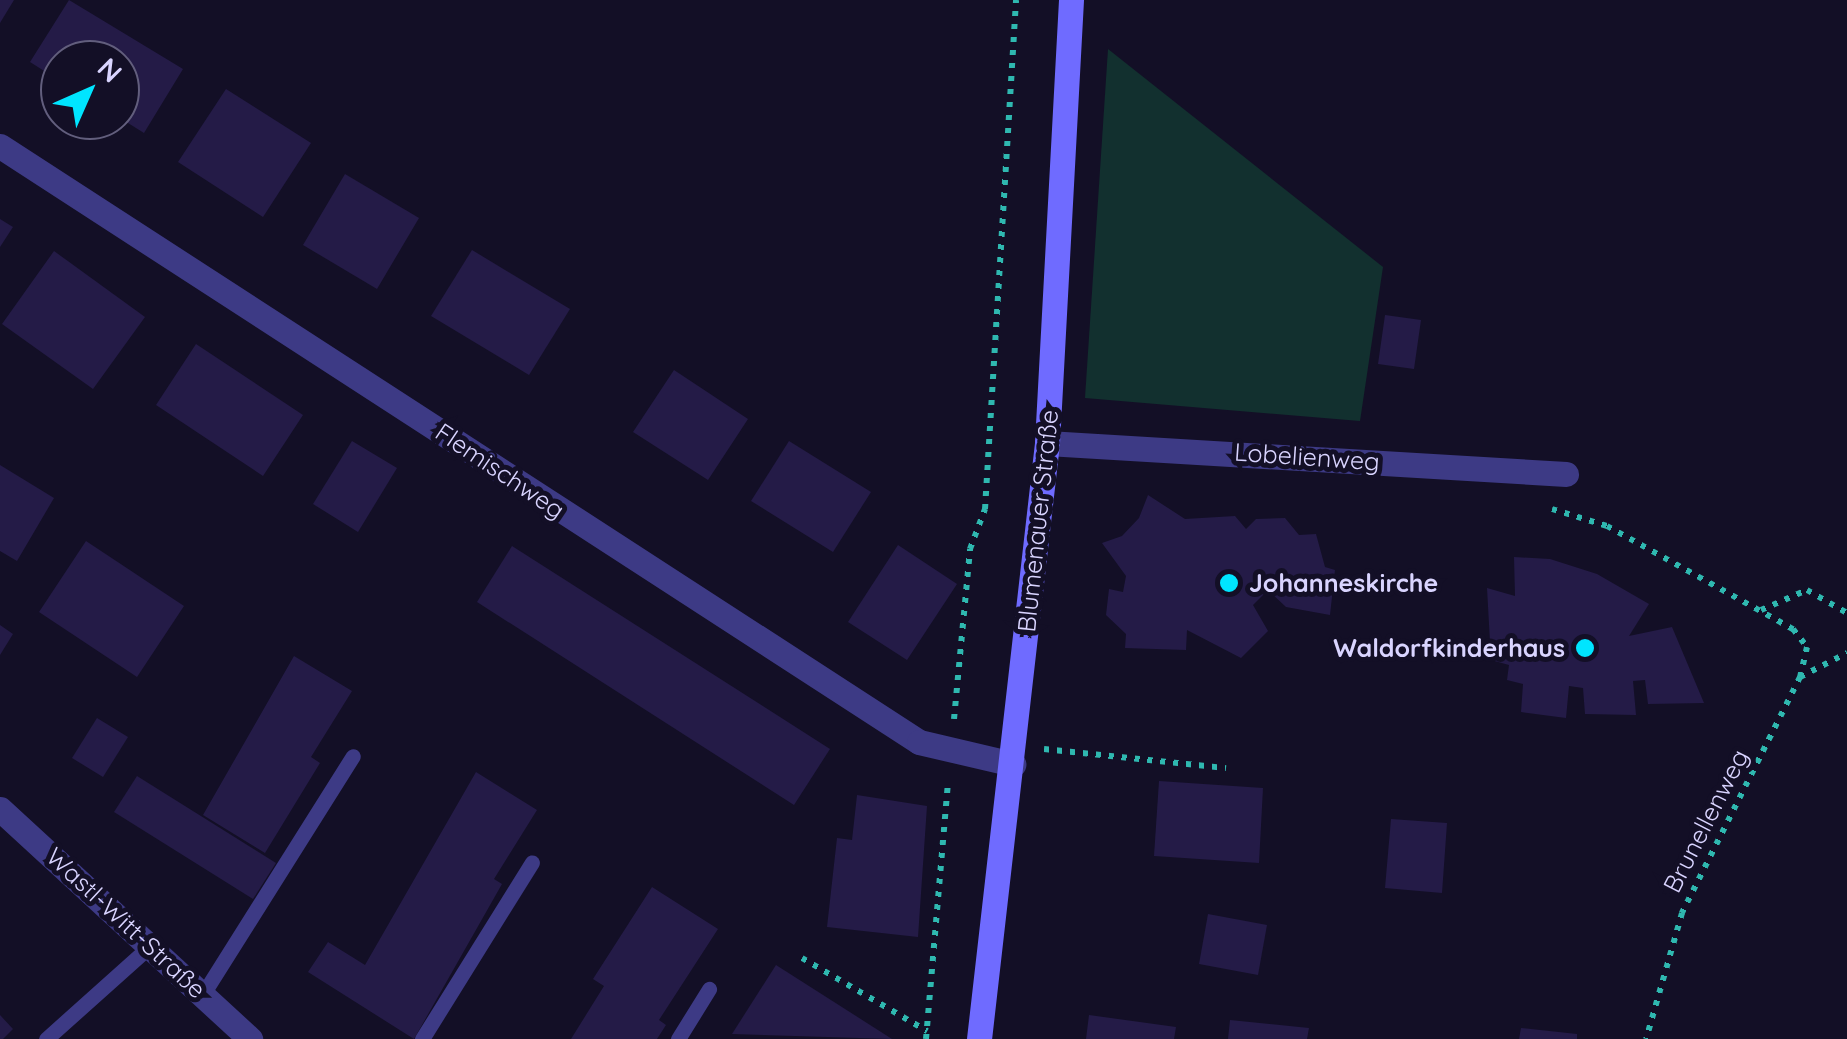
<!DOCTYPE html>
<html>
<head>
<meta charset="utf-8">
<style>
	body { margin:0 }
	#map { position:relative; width:1847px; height:1039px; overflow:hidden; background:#130f26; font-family:Quicksand,sans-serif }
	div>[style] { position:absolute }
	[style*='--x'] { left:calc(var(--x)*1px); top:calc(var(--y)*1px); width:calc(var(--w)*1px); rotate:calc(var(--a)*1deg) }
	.green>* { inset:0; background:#12302f }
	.building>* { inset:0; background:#241b47 }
	.path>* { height:6px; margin-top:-3px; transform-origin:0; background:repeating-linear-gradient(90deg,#2fb8b0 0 5px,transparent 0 13px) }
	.lane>* { height:15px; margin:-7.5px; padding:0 7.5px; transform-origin:7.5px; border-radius:7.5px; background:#3d3a85 }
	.street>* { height:25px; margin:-12.5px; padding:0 12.5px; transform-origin:12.5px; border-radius:12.5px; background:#3d3a85 }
	.secondary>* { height:25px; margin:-12.5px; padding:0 12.5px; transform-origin:12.5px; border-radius:12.5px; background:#6f6bff }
	.dots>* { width:28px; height:28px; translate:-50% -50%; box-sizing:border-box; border:5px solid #130f26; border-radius:50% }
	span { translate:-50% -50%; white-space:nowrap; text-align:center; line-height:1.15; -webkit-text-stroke:10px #130f26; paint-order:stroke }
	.street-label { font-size:25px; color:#d9d4ff }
	.poi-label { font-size:25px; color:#d9d4ff; font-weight:700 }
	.left { translate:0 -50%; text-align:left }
	.right { translate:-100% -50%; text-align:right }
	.north { position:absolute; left:40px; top:40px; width:100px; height:100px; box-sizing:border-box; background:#130f26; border:2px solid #625e7d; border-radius:50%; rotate:45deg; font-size:28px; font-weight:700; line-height:40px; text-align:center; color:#d9d4ff }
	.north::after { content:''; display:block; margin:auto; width:35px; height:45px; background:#00e5ff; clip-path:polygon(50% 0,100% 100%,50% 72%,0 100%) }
</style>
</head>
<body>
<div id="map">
	<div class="green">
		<i style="clip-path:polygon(1108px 49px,1383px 267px,1360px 421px,1085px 398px)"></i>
	</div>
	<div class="building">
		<i style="clip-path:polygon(0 0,14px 0,0 23px)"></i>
		<i style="clip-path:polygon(69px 0,183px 69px,144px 133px,120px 118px,120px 60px,60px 60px,60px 81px,30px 62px)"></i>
		<i style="clip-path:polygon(226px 89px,311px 143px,263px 217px,178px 162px)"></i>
		<i style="clip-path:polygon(345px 174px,419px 218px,377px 289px,303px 245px)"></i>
		<i style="clip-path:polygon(0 219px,13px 227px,0 247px)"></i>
		<i style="clip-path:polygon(472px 250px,570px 309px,529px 375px,431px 316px)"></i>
		<i style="clip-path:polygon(54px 251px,145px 317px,93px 389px,2px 324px)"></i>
		<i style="clip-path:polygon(1385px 315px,1421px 320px,1414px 369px,1378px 364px)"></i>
		<i style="clip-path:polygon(196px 344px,303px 415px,263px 476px,156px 405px)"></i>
		<i style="clip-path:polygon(674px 370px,748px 419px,708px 480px,633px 432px)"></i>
		<i style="clip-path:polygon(352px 441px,397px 468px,358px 532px,313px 504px)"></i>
		<i style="clip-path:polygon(789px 441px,871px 492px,833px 552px,751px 501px)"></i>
		<i style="clip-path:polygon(0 465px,54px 498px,17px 561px,0 551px)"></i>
		<i style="clip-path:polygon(1148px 495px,1185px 519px,1235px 516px,1246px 529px,1256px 519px,1285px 518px,1299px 535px,1316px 534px,1325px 567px,1335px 570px,1330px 615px,1286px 607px,1268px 590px,1253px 605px,1268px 631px,1241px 658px,1187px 630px,1186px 650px,1125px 648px,1126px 634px,1106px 615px,1109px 589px,1123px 592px,1126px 576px,1102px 543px,1122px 536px,1139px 518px)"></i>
		<i style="clip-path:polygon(86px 541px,184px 606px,137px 677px,39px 612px)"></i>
		<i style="clip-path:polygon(898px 545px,957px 584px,907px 660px,848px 622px)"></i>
		<i style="clip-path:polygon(512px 546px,830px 749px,794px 805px,477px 602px)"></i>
		<i style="clip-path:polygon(1514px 557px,1550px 559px,1597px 574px,1649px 604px,1629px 636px,1672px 627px,1704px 703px,1648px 704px,1645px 680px,1633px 681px,1636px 715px,1585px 714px,1583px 688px,1569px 686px,1566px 718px,1521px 712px,1523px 684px,1507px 680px,1509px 665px,1491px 660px,1487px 588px,1515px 596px)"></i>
		<i style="clip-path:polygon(0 625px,13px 634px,0 655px)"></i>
		<i style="clip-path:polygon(294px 656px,352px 691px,311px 757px,320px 763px,265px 853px,203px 815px)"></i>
		<i style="clip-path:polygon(97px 718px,128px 737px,103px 777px,72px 758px)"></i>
		<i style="clip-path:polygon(476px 772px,537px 810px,494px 879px,502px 884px,414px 1039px,308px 972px,328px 942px,365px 965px)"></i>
		<i style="clip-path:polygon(137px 776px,276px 863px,253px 899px,114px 812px)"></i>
		<i style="clip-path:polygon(1159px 781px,1263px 788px,1259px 863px,1154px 856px)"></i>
		<i style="clip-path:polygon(857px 795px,927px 806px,918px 937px,827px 927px,837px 838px,852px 840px)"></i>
		<i style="clip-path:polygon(1391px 819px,1447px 823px,1442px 893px,1385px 888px)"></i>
		<i style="clip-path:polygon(652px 887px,718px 929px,659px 1020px,666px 1025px,657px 1039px,571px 1039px,604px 986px,593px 979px)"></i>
		<i style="clip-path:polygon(1208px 914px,1267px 925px,1258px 975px,1199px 964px)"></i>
		<i style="clip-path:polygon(776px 965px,856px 1016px,892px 1039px,732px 1034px)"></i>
		<i style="clip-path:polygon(0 1015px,13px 1029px,3px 1039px,0 1039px)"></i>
		<i style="clip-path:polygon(1089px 1015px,1176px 1027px,1174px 1039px,1086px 1039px)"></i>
		<i style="clip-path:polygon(1230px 1020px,1309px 1028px,1307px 1039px,1228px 1039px)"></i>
		<i style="clip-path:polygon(1521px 1028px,1577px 1034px,1577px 1039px,1519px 1039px)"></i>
	</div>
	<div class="path">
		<i style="--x:1552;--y:509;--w:58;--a:17.2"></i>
		<i style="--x:1607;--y:526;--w:213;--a:29"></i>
		<i style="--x:1793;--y:629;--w:23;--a:52"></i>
		<i style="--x:1807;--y:647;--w:31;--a:103"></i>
		<i style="--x:1800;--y:677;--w:264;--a:116.6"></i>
		<i style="--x:1682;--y:913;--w:131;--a:105.9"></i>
		<i style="--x:1761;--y:610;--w:50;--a:-23.5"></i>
		<i style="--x:1807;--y:590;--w:46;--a:29.9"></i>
		<i style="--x:1800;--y:677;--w:53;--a:-27.1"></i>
		<i style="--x:954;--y:719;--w:171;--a:-84.6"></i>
		<i style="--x:970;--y:549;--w:43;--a:-69.4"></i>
		<i style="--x:985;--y:509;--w:510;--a:-86.51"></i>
		<i style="--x:1044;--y:749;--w:183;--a:6"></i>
		<i style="--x:802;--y:958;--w:145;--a:30.3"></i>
		<i style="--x:926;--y:1039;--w:258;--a:-85.1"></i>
	</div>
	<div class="lane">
		<i style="--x:203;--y:994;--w:281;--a:-57.8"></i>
		<i style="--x:46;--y:1039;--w:140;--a:-41.8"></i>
		<i style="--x:422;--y:1039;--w:208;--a:-58.1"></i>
		<i style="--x:678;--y:1039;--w:59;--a:-58.2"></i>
	</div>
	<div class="street">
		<i style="--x:0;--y:146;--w:1095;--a:32.96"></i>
		<i style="--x:919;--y:742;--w:97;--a:13.2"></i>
		<i style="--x:1047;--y:443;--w:520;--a:3.42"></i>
		<i style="--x:0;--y:809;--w:340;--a:42.6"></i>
	</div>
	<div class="secondary">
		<i style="--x:979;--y:1039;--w:600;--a:-83.49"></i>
		<i style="--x:1047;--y:443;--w:444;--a:-86.9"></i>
	</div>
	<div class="dots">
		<i style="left:1229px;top:583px;background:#00e5ff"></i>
		<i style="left:1585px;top:648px;background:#00e5ff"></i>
	</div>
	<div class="street-label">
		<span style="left:1307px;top:457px;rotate:4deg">Lobelienweg</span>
		<span style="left:500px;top:471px;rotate:34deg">Flemischweg</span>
		<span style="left:1038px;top:521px;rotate:-84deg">Blumenauer Straße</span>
		<span style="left:1706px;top:821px;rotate:-63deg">Brunellenweg</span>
		<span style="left:126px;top:923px;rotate:43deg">Wastl-Witt-Straße</span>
	</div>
	<div class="poi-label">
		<span class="left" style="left:1249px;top:583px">Johanneskirche</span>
		<span class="right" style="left:1565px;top:648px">Waldorfkinderhaus</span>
	</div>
	<div class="north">N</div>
</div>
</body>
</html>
